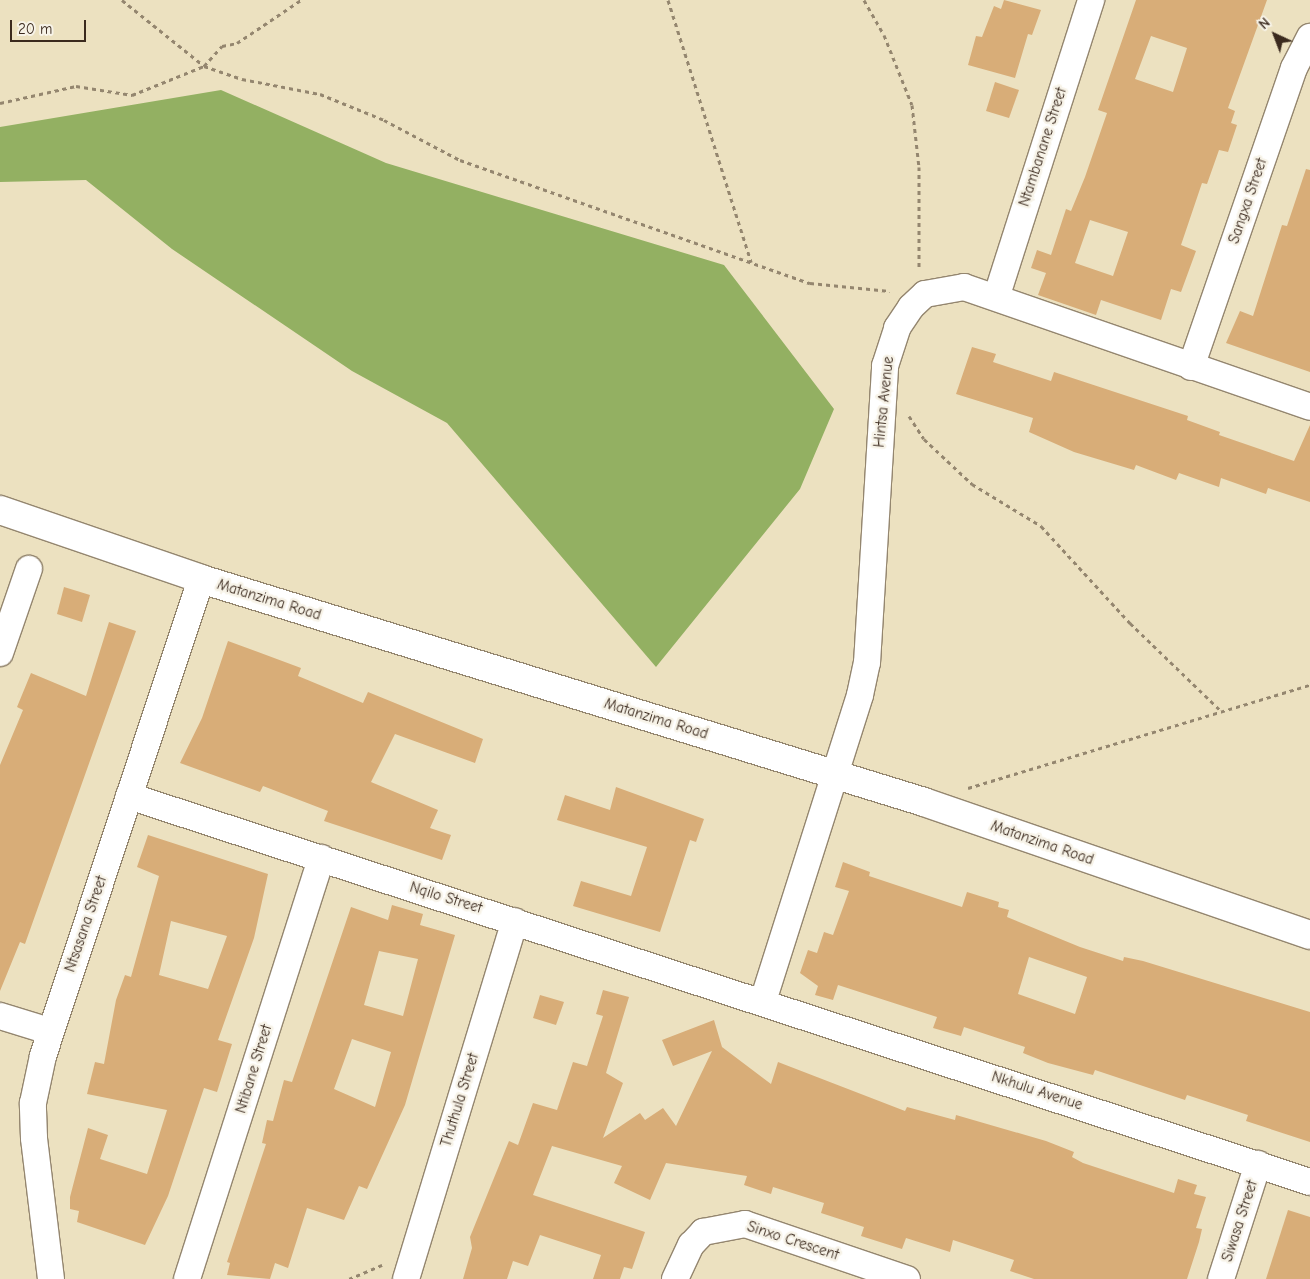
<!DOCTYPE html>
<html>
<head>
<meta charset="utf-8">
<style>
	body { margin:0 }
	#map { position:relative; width:1310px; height:1279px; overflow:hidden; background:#ece1c0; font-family:"Comic Neue",sans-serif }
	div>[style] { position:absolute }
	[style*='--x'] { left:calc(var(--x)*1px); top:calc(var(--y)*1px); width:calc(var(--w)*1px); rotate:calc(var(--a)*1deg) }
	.forest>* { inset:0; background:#93b062 }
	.building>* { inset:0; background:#d8ad78 }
	.path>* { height:3px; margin-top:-1.5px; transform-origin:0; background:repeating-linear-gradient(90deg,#94866f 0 4px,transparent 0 8px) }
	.roads { filter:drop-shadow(1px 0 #94866f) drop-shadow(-1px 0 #94866f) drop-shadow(0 1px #94866f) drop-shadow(0 -1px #94866f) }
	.minor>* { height:26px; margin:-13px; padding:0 13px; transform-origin:13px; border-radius:13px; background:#fff }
	.tertiary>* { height:28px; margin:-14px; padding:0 14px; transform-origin:14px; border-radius:14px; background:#fff }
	span { translate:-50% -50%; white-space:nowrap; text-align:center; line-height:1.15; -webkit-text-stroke:5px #f7f3e8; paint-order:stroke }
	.street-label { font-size:15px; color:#3b2a1e }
	.north { position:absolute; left:1250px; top:10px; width:50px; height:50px; -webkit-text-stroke:4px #f7f3e8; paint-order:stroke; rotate:317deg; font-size:14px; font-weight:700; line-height:20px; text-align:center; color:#3b2a1e }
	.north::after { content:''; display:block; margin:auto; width:18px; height:22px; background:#3b2a1e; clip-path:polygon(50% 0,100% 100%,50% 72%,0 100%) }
	.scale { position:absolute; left:10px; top:20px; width:76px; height:22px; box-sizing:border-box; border:2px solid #3b2a1e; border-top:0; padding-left:6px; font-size:15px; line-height:18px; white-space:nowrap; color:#3b2a1e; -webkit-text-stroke:4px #f7f3e8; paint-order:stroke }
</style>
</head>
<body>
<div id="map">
	<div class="forest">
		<i style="clip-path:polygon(221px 90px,386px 163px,724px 265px,834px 409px,800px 489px,656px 667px,447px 423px,352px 371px,172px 249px,86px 180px,0 182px,0 127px)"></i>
	</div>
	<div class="building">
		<i style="clip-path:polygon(1004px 0,1041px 10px,1032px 35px,1028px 34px,1015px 78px,968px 65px,976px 36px,982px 37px,994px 6px,1001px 9px)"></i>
		<i style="clip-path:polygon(evenodd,1136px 0,1267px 0,1228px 108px,1235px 111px,1231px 123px,1237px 125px,1228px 152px,1219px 150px,1207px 184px,1202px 183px,1181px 245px,1196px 251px,1181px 292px,1171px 289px,1161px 320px,1101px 300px,1096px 315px,1038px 295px,1046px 273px,1031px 268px,1037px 250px,1051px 255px,1066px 209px,1071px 211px,1085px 177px,1107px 113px,1098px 110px,1136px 0,1151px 36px,1187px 48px,1173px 92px,1135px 79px,1151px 36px,1136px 0,1090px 220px,1128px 232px,1113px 276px,1075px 263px,1090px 220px)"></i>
		<i style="clip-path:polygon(995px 82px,1019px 90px,1009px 118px,986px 111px)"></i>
		<i style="clip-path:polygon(1306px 169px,1310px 170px,1310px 372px,1226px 343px,1240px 311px,1253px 316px,1282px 225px,1287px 226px)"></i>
		<i style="clip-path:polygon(972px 347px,996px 354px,993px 362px,1051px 381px,1054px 372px,1188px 416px,1187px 420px,1220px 432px,1219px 435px,1294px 461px,1310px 425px,1310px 502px,1268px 488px,1266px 494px,1221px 478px,1219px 487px,1179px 473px,1176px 480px,1136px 465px,1134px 470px,1074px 452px,1029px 432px,1033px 418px,956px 394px)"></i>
		<i style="clip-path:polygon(64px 587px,90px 595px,82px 622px,57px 614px)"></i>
		<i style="clip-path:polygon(109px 622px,136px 631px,25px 944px,20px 942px,0 991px,0 765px,23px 710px,17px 707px,31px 673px,86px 696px)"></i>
		<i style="clip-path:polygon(228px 641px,301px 668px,298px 676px,363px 703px,368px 692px,483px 739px,475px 763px,395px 734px,371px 782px,438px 810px,430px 828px,451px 835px,442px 860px,324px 821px,328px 811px,263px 786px,260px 792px,180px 763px,202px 718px)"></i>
		<i style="clip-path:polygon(616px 787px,704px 819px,696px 842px,690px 840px,660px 932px,573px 906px,581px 881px,631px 896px,647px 847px,557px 820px,565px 795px,610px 810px)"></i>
		<i style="clip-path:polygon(evenodd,148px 835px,268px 874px,254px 938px,218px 1040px,232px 1044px,217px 1092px,204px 1088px,168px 1196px,145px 1245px,77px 1222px,79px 1211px,70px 1209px,70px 1197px,88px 1128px,108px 1135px,100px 1159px,147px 1174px,167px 1110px,87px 1094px,95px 1062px,104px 1064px,116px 1000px,125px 975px,131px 977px,159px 876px,137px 867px,148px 835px,171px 921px,227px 936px,208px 989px,159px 975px,171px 921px)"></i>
		<i style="clip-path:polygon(evenodd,843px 862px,870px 872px,869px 876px,962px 907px,967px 892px,999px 902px,998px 907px,1009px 910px,1007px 917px,1080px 947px,1123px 961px,1124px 957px,1143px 961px,1310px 1012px,1310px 1142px,1246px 1121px,1248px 1115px,1187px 1095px,1185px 1100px,1095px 1070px,1093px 1075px,1048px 1063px,1023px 1053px,1025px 1047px,964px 1027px,961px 1036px,933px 1028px,937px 1017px,838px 985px,833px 1000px,815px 995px,818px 986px,800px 973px,808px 950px,817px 953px,824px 932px,833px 935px,849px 891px,835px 887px,843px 862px,1029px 957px,1087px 977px,1075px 1014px,1018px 994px,1029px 957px)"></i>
		<i style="clip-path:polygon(evenodd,392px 905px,423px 914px,420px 925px,455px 935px,405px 1105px,367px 1189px,359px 1186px,344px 1220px,307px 1208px,288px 1268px,275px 1263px,270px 1279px,227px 1275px,230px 1263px,227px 1262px,266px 1144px,262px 1143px,267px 1120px,273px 1121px,284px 1080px,292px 1082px,351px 907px,388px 920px,392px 905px,379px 951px,418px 959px,403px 1016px,364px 1005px,379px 951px,392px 905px,352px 1039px,391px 1052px,375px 1107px,334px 1089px,352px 1039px)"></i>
		<i style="clip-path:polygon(603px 990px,629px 997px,606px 1073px,623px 1083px,603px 1138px,640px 1113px,645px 1120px,663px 1108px,676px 1126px,712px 1051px,673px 1066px,662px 1040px,714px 1020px,722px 1047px,771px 1084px,778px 1062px,905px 1111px,907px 1107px,955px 1120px,956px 1115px,1046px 1141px,1074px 1152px,1072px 1157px,1083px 1163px,1174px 1193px,1178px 1179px,1197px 1185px,1194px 1194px,1206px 1197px,1196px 1228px,1202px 1229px,1199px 1242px,1187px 1279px,1034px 1279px,1010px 1271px,1014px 1260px,953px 1240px,950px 1252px,906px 1238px,902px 1249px,861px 1236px,864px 1227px,821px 1213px,824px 1203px,773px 1187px,771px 1194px,744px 1185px,747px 1176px,666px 1163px,650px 1200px,614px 1183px,622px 1166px,552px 1146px,533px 1195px,645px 1232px,632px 1269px,624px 1267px,620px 1279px,593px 1279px,601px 1255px,540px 1235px,528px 1266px,513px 1261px,507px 1279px,463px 1279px,472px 1248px,470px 1237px,509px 1141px,518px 1145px,533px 1103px,557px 1110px,573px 1062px,587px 1066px,603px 1016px,596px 1014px)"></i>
		<i style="clip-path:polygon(540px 995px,564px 1002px,556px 1025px,533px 1018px)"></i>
		<i style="clip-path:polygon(1288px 1210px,1310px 1217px,1310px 1279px,1266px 1279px)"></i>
	</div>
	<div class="path">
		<i style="--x:122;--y:0;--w:105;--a:38.8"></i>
		<i style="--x:204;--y:66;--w:40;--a:18.9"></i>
		<i style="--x:242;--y:79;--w:79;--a:10.9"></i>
		<i style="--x:320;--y:94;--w:69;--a:22.1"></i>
		<i style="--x:384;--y:120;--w:86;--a:27.8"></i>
		<i style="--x:460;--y:160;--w:371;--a:19.4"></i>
		<i style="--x:810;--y:283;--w:80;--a:5.7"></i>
		<i style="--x:668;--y:0;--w:275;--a:72.4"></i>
		<i style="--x:864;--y:0;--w:40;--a:60.3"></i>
		<i style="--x:884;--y:35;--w:75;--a:68.2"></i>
		<i style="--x:912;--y:105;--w:62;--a:83.6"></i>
		<i style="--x:919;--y:167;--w:102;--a:90"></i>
		<i style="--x:0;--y:103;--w:78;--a:-12.6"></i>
		<i style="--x:76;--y:86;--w:57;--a:9.1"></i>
		<i style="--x:132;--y:95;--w:78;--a:-21.9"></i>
		<i style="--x:204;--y:66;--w:27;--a:-48"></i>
		<i style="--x:222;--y:46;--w:15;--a:-11"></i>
		<i style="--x:237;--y:43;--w:77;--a:-33.9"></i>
		<i style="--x:909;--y:416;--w:27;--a:57"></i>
		<i style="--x:924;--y:439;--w:66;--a:43.2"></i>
		<i style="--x:972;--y:484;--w:81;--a:31.3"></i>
		<i style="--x:1041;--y:526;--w:132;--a:47.5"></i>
		<i style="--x:1130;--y:623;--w:127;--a:44"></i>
		<i style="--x:968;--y:788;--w:357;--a:-16.8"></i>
		<i style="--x:349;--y:1279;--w:36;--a:-23"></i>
	</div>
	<div class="roads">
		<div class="minor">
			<i style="--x:997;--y:295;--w:310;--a:-72.3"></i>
			<i style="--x:1191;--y:367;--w:316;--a:-71"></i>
			<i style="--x:1294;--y:68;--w:35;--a:-63"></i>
			<i style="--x:0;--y:653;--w:89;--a:-71"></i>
			<i style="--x:129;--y:796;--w:1242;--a:18.1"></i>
			<i style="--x:763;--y:1001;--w:321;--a:-72.4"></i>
			<i style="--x:860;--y:695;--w:33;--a:-78"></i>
			<i style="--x:867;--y:663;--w:298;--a:-86.5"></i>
			<i style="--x:885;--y:366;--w:40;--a:-72"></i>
			<i style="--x:897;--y:328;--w:25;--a:-56"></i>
			<i style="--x:911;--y:307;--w:19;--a:-43"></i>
			<i style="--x:925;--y:294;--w:40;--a:-10"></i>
			<i style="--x:964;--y:287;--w:366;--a:19.1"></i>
			<i style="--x:0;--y:1016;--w:51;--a:17"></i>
			<i style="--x:51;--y:1279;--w:142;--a:-96.9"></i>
			<i style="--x:34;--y:1138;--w:35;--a:-92"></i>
			<i style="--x:33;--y:1103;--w:48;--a:-78"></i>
			<i style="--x:43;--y:1056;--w:502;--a:-71.67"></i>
			<i style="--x:187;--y:1279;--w:442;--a:-72.3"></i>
			<i style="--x:406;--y:1279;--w:374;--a:-73.1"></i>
			<i style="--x:675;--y:1279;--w:38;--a:-65"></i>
			<i style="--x:691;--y:1245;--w:18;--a:-47"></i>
			<i style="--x:703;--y:1232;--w:43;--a:-10.8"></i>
			<i style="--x:745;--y:1224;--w:171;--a:18.8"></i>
			<i style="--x:1221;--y:1279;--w:121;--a:-72.2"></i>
		</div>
		<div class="tertiary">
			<i style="--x:0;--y:510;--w:213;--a:18.9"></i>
			<i style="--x:201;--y:579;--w:757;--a:17.14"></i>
			<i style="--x:924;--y:802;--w:408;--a:19"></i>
		</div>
	</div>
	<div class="street-label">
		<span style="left:1043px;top:147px;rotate:-72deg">Ntambanane Street</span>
		<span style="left:1248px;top:201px;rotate:-71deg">Sangxa Street</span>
		<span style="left:884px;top:402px;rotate:-84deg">Hintsa Avenue</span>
		<span style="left:269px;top:600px;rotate:17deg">Matanzima Road</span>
		<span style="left:656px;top:719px;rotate:17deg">Matanzima Road</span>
		<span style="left:1042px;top:843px;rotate:19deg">Matanzima Road</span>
		<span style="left:446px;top:898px;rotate:17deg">Nqilo Street</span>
		<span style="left:86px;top:924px;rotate:-71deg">Ntsasana Street</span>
		<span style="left:254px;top:1069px;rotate:-73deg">Ntibane Street</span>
		<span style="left:1037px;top:1091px;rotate:18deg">Nkhulu Avenue</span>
		<span style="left:460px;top:1100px;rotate:-73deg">Thuthula Street</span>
		<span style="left:1240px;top:1221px;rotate:-72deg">Siwasa Street</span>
		<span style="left:793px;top:1241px;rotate:18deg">Sinxo Crescent</span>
	</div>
	<div class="north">N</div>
	<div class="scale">20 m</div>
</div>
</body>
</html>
